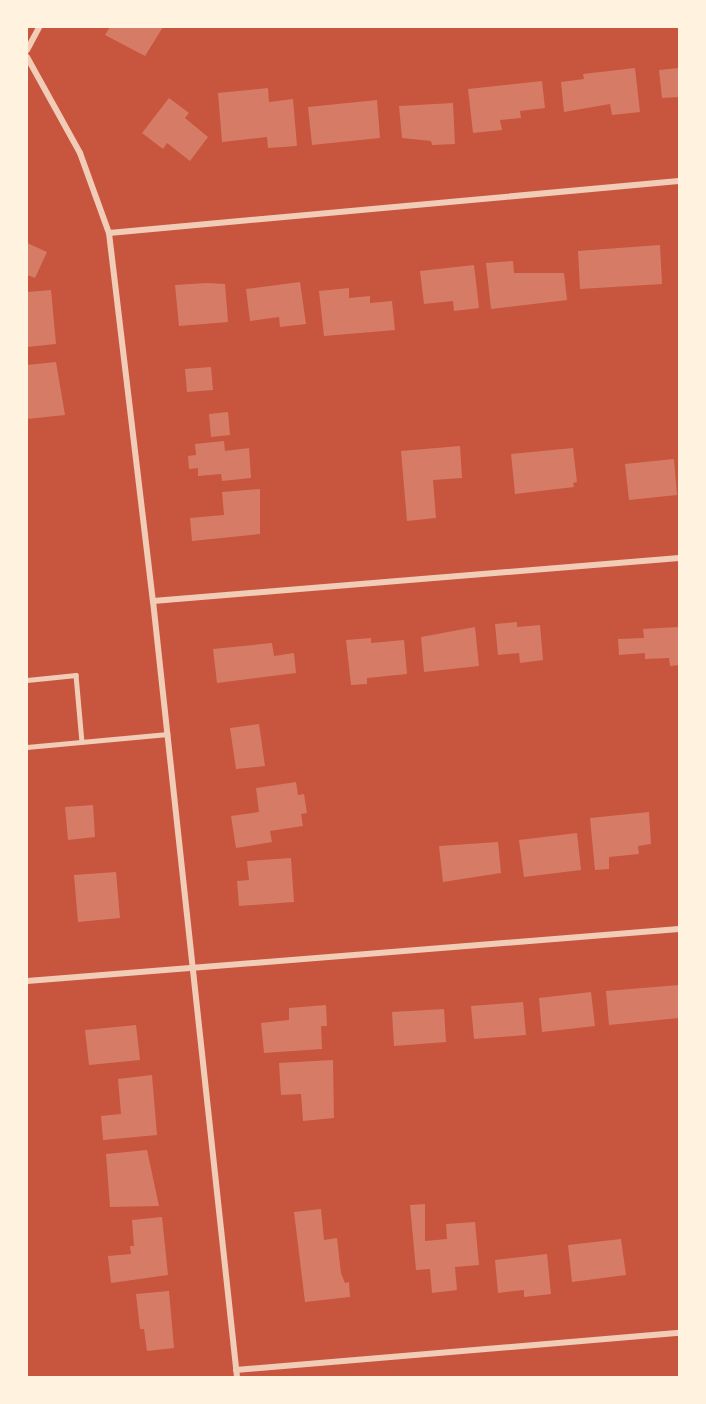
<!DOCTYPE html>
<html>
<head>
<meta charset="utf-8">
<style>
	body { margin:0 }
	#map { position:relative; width:706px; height:1404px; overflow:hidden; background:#c8553d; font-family:"Fira Sans",sans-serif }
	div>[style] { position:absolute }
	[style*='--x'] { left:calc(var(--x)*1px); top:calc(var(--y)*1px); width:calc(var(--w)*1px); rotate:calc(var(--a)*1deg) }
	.building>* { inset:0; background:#d67c66 }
	.service>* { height:4.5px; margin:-2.25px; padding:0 2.25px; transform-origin:2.25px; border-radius:2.25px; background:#f1ccb7 }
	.minor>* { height:6px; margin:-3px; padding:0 3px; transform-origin:3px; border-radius:3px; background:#f1ccb7 }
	span { translate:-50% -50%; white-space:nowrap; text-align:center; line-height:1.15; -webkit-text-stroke:5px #fff3e0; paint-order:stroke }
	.frame { position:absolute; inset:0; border:28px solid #fff3e0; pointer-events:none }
</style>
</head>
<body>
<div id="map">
	<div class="building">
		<i style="clip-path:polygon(110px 27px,163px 27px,145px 56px,105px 35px)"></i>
		<i style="clip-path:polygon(635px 68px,640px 112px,612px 115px,610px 104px,564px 112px,561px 82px,584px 79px,583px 74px)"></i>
		<i style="clip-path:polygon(679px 68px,679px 97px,662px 98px,659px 70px)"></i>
		<i style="clip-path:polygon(542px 81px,545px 108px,520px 111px,521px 118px,500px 120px,502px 130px,473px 133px,468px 89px)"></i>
		<i style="clip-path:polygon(268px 88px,269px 102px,293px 99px,297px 146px,268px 148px,267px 137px,222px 142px,218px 93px)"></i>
		<i style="clip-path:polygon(169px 98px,189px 113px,185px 118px,208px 137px,190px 161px,167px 143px,163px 149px,142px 133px)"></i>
		<i style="clip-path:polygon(377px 100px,380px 138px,312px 145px,308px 107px)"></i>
		<i style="clip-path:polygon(453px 103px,455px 144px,432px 145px,431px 141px,402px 138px,399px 106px)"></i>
		<i style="clip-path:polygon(27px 243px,47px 252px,35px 278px,27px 275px)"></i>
		<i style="clip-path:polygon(660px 245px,662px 284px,580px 289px,578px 251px)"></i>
		<i style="clip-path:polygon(513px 261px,514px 273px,564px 273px,567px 300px,491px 309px,486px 263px)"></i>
		<i style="clip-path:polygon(474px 265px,479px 308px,454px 311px,453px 301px,424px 304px,420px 271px)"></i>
		<i style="clip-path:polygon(300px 282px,306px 324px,280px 327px,279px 317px,250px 321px,246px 289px)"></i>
		<i style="clip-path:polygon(207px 283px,225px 284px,228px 322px,179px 326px,175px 285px)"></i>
		<i style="clip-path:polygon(349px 288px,349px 298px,370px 296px,370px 303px,392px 301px,395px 330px,324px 336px,319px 291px)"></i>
		<i style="clip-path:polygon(51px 290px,56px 344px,27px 347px,27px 292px)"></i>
		<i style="clip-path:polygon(56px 362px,65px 415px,27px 419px,27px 365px)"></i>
		<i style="clip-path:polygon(211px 367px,213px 390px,187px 392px,185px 369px)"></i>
		<i style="clip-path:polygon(228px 412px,230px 435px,211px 437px,209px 414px)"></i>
		<i style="clip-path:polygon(224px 441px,225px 451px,249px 448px,251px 478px,222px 481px,221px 474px,198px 476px,198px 468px,189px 469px,188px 456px,196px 455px,195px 444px)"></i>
		<i style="clip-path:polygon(460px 446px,462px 478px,433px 480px,436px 518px,407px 521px,401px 451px)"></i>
		<i style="clip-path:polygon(573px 448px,577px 482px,573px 483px,574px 487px,515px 494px,511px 454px)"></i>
		<i style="clip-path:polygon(674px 459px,677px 495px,629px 500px,625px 464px)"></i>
		<i style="clip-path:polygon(260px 489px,260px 534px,192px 541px,190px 518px,224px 515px,222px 492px)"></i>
		<i style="clip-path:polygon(517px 622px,517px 627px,540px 625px,543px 660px,520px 663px,519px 653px,498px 655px,495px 624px)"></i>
		<i style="clip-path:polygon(475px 627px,479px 666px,424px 672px,421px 637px)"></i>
		<i style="clip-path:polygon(679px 627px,679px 665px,670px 666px,669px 658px,645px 659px,645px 653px,619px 655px,618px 639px,644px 638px,643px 629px)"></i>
		<i style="clip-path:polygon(371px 638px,371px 643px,404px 640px,407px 674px,367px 678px,367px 684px,351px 685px,346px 640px)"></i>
		<i style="clip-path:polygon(272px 643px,274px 656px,294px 653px,296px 673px,217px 683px,213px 649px)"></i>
		<i style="clip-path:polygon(259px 724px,265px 766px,236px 769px,230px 728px)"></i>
		<i style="clip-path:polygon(296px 782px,298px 795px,304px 794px,307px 813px,301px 814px,303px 826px,270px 831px,272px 842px,236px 848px,231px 816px,259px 812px,256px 788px)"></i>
		<i style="clip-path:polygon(93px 805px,95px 837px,68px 840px,65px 807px)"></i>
		<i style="clip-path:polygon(649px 812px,651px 844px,638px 846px,639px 854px,609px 857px,609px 869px,595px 870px,590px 818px)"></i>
		<i style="clip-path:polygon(577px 833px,581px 870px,524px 877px,519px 840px)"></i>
		<i style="clip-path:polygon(498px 842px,501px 873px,443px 882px,439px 846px)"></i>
		<i style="clip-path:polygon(291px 858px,294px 902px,239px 906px,237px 881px,249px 880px,247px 861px)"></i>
		<i style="clip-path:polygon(116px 872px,120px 918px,78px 922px,74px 875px)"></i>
		<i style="clip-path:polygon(679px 985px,679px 1018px,609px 1025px,606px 991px)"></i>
		<i style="clip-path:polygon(591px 992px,595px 1026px,542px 1032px,539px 998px)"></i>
		<i style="clip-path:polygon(523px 1002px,526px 1035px,474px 1039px,471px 1006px)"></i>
		<i style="clip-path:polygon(326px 1005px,327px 1026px,321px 1026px,322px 1049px,264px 1053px,261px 1023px,289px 1020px,289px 1008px)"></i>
		<i style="clip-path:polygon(444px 1009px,446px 1042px,394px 1046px,392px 1012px)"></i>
		<i style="clip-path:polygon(136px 1025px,140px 1060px,89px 1065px,85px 1030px)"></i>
		<i style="clip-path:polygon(333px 1060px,334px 1118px,303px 1121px,301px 1094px,281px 1095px,279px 1063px)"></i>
		<i style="clip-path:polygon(152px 1075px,157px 1135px,103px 1140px,101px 1116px,121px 1114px,118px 1079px)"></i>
		<i style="clip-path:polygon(147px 1150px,159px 1206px,110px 1207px,106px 1154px)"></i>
		<i style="clip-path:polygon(425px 1204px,425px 1241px,447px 1239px,446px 1224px,475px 1222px,479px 1265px,455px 1267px,457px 1290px,432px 1293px,430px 1269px,416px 1270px,410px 1205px)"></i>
		<i style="clip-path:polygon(321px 1209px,324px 1240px,337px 1238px,341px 1273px,345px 1283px,349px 1282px,350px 1297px,305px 1302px,294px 1212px)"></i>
		<i style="clip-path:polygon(162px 1217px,168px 1275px,111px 1283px,108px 1256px,131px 1254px,130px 1246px,134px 1246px,132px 1220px)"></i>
		<i style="clip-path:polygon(621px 1239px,626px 1275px,572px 1282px,568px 1245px)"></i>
		<i style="clip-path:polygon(547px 1254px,551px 1294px,524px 1297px,524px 1290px,498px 1293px,495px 1260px)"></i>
		<i style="clip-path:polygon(169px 1291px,174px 1348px,147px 1351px,144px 1329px,140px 1329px,136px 1294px)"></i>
	</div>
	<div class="service">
		<i style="--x:27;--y:680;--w:49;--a:-5.8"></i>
		<i style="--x:76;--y:675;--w:67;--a:84.9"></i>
		<i style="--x:27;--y:747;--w:141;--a:-5.3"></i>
	</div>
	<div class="minor">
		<i style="--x:27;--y:50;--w:26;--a:-62"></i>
		<i style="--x:27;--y:57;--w:110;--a:61.1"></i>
		<i style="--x:80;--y:153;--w:85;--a:70.1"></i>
		<i style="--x:109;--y:233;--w:371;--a:83.2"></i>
		<i style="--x:153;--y:601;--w:781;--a:83.82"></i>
		<i style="--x:109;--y:233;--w:572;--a:-5.21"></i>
		<i style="--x:153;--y:601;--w:528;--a:-4.67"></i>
		<i style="--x:27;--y:981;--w:654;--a:-4.56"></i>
		<i style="--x:236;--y:1370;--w:445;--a:-4.8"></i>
	</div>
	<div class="frame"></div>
</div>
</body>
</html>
